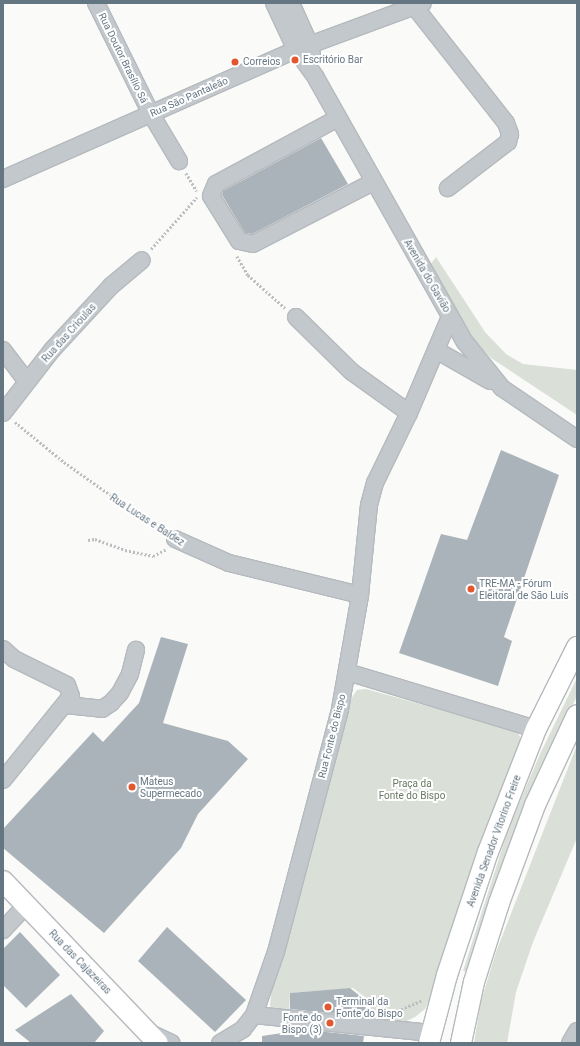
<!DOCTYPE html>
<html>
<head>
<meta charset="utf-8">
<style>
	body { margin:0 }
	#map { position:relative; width:580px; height:1046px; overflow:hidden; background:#fafaf8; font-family:Roboto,sans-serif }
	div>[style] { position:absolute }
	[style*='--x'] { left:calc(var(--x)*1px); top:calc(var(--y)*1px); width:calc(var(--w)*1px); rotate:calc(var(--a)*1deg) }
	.green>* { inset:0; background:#dadfd7 }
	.building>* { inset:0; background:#aab3b9 }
	.path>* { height:2.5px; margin-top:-1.25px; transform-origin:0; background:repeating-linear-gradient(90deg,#bbbfc2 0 2px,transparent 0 4px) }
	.roads { filter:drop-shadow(1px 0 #b5babe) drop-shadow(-1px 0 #b5babe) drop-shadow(0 1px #b5babe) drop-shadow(0 -1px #b5babe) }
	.minor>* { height:16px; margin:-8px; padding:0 8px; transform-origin:8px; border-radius:8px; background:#c3c8cc }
	.major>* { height:20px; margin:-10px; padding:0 10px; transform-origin:10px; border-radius:10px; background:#fff }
	.dots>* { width:11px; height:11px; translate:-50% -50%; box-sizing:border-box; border:2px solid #fff; border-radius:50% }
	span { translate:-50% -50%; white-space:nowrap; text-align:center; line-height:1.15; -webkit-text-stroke:4px #fff; paint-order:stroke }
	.street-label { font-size:10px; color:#657683 }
	.poi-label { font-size:10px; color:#657683 }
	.left { translate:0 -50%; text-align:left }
	.right { translate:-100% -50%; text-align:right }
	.park-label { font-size:10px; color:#687a64 }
	.frame { position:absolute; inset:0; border:4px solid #657683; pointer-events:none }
</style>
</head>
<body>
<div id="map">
	<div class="green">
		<i style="clip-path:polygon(436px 257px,485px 332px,506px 354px,523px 364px,577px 370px,577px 415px,491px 358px,477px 344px,430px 265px)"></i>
		<i style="clip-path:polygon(577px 678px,577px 696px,551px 750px,469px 972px,463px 971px,508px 830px,540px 754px)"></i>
		<i style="clip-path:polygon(366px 689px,510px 729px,518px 733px,522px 741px,483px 834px,434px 990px,425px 1009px,415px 1017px,402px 1023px,369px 1020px,369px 1000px,353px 988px,290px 993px,289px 1013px,272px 1010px,270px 1005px,272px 988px,351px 699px,357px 690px)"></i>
		<i style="clip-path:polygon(577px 745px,577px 838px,533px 942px,516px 992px,507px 1043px,474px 1043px,481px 1001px,496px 952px)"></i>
	</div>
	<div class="building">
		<i style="clip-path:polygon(321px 138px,348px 184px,252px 234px,245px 233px,222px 195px,223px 191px)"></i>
		<i style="clip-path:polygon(501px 450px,559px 475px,504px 637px,512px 641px,498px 686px,399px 653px,441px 534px,467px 540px)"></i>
		<i style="clip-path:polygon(161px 637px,188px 644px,163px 723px,228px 741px,248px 759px,198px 814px,181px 848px,104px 933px,3px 848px,3px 829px,93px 732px,103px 742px,139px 703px)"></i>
		<i style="clip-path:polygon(167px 927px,246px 1000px,215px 1032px,138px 961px)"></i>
		<i style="clip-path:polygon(20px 932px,60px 975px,26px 1008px,3px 985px,3px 949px)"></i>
		<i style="clip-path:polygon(350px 988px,366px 1001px,365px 1017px,290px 1009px,290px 993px)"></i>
		<i style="clip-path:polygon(71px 994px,104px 1031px,94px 1043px,31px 1043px,15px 1030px)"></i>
		<i style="clip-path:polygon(289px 1028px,364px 1036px,363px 1043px,262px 1043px,262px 1036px,289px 1032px)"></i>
	</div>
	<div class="path">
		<i style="--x:186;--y:173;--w:21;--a:59"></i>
		<i style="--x:151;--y:249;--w:69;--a:-48.5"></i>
		<i style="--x:237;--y:256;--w:22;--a:60"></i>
		<i style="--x:248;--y:275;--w:50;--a:41.7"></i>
		<i style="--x:15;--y:422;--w:63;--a:39.2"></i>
		<i style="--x:64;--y:462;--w:121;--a:35.3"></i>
		<i style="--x:88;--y:540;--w:7;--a:-8"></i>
		<i style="--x:95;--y:539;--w:32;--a:20"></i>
		<i style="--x:125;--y:550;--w:29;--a:12"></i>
		<i style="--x:153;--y:556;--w:16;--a:-27"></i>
		<i style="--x:390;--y:1014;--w:34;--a:-23"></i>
	</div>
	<div class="roads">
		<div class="minor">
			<i style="--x:96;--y:3;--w:124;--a:63.6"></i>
			<i style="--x:151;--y:114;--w:55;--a:59.2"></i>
			<i style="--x:274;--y:3;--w:52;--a:64.9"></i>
			<i style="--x:296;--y:50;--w:34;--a:54"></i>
			<i style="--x:316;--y:78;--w:303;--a:60.6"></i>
			<i style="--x:465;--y:342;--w:59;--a:51.2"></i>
			<i style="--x:502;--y:388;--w:91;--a:34.2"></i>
			<i style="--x:291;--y:3;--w:46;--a:65.7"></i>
			<i style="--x:310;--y:45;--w:10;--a:79"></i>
			<i style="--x:414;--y:6;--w:149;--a:51.8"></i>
			<i style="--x:506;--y:123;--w:12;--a:70"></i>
			<i style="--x:510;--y:134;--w:8;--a:104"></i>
			<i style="--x:508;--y:142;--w:76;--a:142.5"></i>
			<i style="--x:338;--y:118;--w:139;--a:151.6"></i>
			<i style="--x:216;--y:184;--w:13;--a:113"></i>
			<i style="--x:211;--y:196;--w:53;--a:58.1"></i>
			<i style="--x:239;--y:241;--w:14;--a:12"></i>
			<i style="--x:253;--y:244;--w:135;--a:-27.3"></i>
			<i style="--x:3;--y:179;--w:320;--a:-23.8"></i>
			<i style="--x:296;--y:50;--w:135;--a:-20.3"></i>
			<i style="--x:296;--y:317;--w:78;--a:44.5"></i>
			<i style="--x:352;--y:372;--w:70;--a:35.7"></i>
			<i style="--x:3;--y:350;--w:39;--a:53"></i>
			<i style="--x:436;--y:350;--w:62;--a:29.9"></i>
			<i style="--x:3;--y:413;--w:80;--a:-52.1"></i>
			<i style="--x:52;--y:350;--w:87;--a:-47.3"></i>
			<i style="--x:111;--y:286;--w:40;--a:-40"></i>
			<i style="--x:175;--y:539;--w:59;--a:24"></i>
			<i style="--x:229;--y:563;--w:135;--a:13.7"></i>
			<i style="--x:3;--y:649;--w:15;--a:42"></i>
			<i style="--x:14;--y:659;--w:59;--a:26.1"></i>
			<i style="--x:67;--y:685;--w:12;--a:70"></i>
			<i style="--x:71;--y:696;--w:108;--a:129"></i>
			<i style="--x:347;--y:672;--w:197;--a:16.8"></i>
			<i style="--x:66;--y:705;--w:36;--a:6"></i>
			<i style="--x:102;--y:709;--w:11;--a:-34"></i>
			<i style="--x:111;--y:703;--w:13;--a:-48"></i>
			<i style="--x:120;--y:693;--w:21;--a:-62"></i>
			<i style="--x:130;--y:674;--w:25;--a:-76"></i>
			<i style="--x:3;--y:930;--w:34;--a:-47"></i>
			<i style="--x:254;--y:1015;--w:178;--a:5.8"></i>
			<i style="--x:148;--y:1032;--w:26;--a:25"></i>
			<i style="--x:220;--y:1043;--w:27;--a:-31"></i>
			<i style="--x:243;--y:1029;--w:18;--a:-52"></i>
			<i style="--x:254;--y:1015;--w:67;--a:-70.8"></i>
			<i style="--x:276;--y:952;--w:251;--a:-75.2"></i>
			<i style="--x:340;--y:709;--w:116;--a:-80"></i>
			<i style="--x:360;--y:595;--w:90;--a:-84.3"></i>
			<i style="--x:369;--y:505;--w:23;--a:-75"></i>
			<i style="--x:375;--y:483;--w:78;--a:-64.1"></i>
			<i style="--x:409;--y:413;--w:104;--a:-66.9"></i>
			<i style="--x:570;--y:1043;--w:14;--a:-60"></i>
		</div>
		<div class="major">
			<i style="--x:3;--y:881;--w:224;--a:46.3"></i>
			<i style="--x:429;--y:1043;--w:70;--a:-75.2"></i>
			<i style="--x:447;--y:975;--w:130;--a:-71.6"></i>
			<i style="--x:488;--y:852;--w:132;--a:-68.7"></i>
			<i style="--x:536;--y:729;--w:92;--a:-63.4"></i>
			<i style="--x:461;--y:1043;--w:62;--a:-78"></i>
			<i style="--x:474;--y:982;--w:83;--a:-72.4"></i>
			<i style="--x:499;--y:903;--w:104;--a:-69.8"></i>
			<i style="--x:535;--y:805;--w:99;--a:-65"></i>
		</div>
	</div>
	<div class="dots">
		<i style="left:295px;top:60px;background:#e4572e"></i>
		<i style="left:235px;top:62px;background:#e4572e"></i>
		<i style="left:471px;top:589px;background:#e4572e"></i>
		<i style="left:132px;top:787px;background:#e4572e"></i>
		<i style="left:328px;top:1007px;background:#e4572e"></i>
		<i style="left:330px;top:1023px;background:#e4572e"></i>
	</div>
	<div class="street-label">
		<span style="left:123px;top:58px;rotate:64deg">Rua Doutor Brasílio Sá</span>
		<span style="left:189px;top:97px;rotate:-24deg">Rua São Pantaleão</span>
		<span style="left:427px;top:276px;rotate:60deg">Avenida do Gavião</span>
		<span style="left:69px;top:333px;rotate:-48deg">Rua das Crioulas</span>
		<span style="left:147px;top:520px;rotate:33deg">Rua Lucas e Baldez</span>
		<span style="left:332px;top:736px;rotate:-76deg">Rua Fonte do Bispo</span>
		<span style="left:494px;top:841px;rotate:-70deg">Avenida Senador Vitorino Freire</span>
		<span style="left:80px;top:962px;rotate:46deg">Rua das Cajazeiras</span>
	</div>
	<div class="poi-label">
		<span class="left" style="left:303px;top:60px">Escritório Bar</span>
		<span class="left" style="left:243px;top:62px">Correios</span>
		<span class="left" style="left:479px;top:589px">TRE-MA - Fórum<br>Eleitoral de São Luís</span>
		<span class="left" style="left:140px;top:787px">Mateus<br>Supermecado</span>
		<span class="left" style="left:336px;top:1007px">Terminal da<br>Fonte do Bispo</span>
		<span class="right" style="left:322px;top:1023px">Fonte do<br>Bispo (3)</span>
	</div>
	<div class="park-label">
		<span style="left:412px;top:789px">Praça da<br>Fonte do Bispo</span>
	</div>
	<div class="frame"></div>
</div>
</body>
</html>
